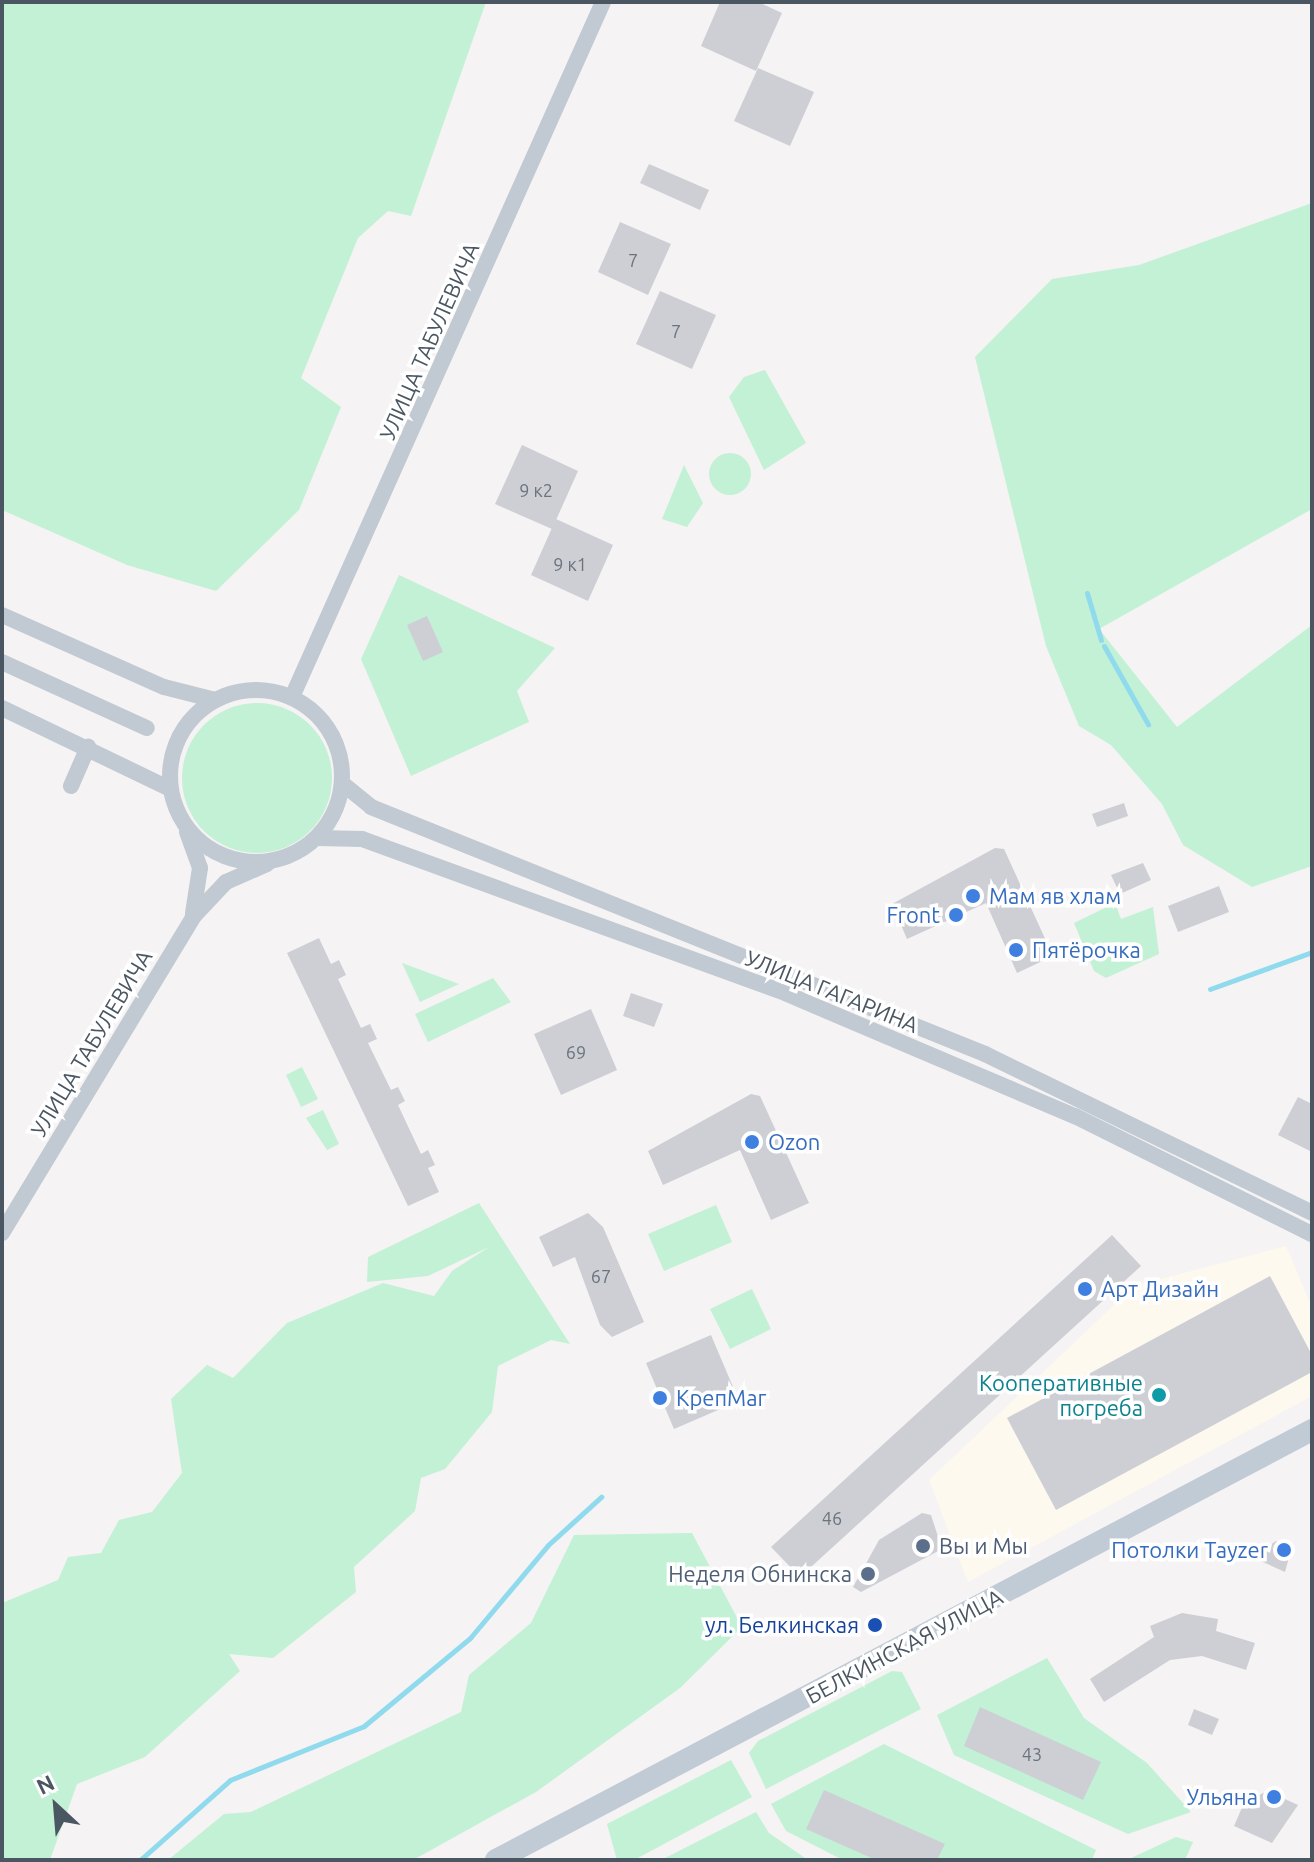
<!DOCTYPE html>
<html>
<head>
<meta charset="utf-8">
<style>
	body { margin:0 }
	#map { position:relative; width:1314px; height:1862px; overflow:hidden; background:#f5f3f3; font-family:Ubuntu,sans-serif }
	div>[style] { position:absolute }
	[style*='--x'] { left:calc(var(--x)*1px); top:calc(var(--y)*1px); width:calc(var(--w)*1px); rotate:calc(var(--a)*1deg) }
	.commercial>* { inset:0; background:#fdf9ef }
	.green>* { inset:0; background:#c3f1d5 }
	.round { border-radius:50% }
	.stream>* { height:5px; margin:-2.5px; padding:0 2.5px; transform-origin:2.5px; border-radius:2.5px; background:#90daee }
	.building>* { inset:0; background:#cdcfd5 }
	.street>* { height:16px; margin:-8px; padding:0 8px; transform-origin:8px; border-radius:8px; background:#c1cad2 }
	.street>.ring { margin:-8px; padding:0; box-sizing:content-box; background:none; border:16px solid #c1cad2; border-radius:50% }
	.secondary>* { height:22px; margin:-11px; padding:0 11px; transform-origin:11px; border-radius:11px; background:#c1cbd6 }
	.dots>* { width:22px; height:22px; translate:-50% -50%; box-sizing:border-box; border:4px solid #fff; border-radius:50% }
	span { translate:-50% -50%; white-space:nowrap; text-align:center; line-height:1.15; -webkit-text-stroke:7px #fff; paint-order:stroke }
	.number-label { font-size:18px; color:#6b747e }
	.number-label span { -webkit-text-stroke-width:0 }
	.street-label { font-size:22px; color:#4a5661 }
	.shop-label { font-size:22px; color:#366cbe }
	.left { translate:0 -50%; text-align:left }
	.right { translate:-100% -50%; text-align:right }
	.culture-label { font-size:22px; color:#0d838f }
	.service-label { font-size:22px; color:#4e5e75 }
	.transit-label { font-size:22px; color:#164399 }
	.frame { position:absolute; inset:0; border:4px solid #4a5661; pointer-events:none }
	.north { position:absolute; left:16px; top:1766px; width:80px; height:80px; -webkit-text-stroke:6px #fff; paint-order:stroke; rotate:334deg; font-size:22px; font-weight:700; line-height:32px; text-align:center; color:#4a5661 }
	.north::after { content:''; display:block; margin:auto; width:28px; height:36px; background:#4a5661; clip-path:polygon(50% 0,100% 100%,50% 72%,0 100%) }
</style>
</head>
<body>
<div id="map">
	<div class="commercial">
		<i style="clip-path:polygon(1286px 1246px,1312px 1307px,1312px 1396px,968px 1582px,929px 1480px,1134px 1286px)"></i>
	</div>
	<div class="green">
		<i style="clip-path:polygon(2px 2px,486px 2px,411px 216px,388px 211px,358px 238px,301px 378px,341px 407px,299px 510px,216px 591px,127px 565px,2px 510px)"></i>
		<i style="clip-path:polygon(1312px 203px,1312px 509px,1099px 629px,1177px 727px,1312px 625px,1312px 866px,1252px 887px,1183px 845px,1162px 804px,1111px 745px,1079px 726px,1046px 646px,975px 357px,1052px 279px,1139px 265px)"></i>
		<i style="clip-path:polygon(765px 370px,806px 443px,764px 470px,729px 397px,744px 377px)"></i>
		<i class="round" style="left:709px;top:453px;width:42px;height:42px"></i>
		<i style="clip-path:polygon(684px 465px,703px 503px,687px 527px,662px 519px)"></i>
		<i style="clip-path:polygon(399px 575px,555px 648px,517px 691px,529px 722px,411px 776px,361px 659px)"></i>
		<i class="round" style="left:182px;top:703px;width:150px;height:150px"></i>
		<i style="clip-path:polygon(1115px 903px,1121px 919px,1153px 907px,1159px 954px,1106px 978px,1094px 971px,1074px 923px)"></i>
		<i style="clip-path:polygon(402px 963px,459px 984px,420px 1002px)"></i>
		<i style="clip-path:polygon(493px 978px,511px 1002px,428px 1042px,415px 1014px)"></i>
		<i style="clip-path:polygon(302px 1067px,318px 1099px,301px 1107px,286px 1075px)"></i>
		<i style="clip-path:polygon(323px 1110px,339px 1144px,327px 1150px,306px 1118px)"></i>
		<i style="clip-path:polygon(479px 1203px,570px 1344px,551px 1340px,498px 1366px,492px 1412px,445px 1469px,421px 1478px,415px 1511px,354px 1567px,356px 1592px,273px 1658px,229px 1654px,240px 1671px,145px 1757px,77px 1784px,50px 1860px,2px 1860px,2px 1603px,58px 1580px,68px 1557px,101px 1553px,119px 1520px,152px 1512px,182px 1473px,171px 1399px,207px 1365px,233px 1378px,287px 1323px,383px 1283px,434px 1296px,452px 1271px,489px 1247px,428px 1276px,367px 1282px,368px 1257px)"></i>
		<i style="clip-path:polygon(716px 1205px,732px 1242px,664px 1271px,648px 1234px)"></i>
		<i style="clip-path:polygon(752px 1289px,771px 1329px,730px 1349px,710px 1309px)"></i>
		<i style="clip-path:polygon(692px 1533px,742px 1627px,680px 1688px,536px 1792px,413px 1860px,168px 1860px,224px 1814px,251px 1812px,461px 1712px,469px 1675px,531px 1623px,574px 1535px)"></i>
		<i style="clip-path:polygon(1047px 1658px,1084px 1718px,1147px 1763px,1191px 1812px,1128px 1834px,954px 1755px,937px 1715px)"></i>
		<i style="clip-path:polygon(892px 1671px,902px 1672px,921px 1709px,766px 1789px,749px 1753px,758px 1741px)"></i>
		<i style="clip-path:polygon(884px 1744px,1096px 1850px,1092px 1860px,843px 1860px,786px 1831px,771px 1804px)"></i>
		<i style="clip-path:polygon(731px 1760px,752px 1797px,634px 1860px,617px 1860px,607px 1824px)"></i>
		<i style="clip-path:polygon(756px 1812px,769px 1833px,808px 1860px,661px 1860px)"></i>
		<i style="clip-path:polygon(1176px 1837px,1193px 1842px,1185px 1860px,1127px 1860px)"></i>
	</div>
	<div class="stream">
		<i style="--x:1087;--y:593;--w:49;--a:73.4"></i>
		<i style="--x:1104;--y:646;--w:90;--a:60.6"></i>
		<i style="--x:1210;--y:989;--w:109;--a:-19.9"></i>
		<i style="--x:140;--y:1860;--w:120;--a:-41.6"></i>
		<i style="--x:230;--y:1780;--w:144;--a:-21.9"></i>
		<i style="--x:364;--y:1726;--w:138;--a:-39.7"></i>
		<i style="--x:470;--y:1638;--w:121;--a:-50"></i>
		<i style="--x:548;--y:1545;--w:72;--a:-42.2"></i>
	</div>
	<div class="building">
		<i style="clip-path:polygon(720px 2px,758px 2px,782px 13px,756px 71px,701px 46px)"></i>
		<i style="clip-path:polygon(758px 68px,814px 92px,790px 146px,734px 121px)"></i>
		<i style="clip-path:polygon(649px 164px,709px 190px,700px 210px,640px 183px)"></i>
		<i style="clip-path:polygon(620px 222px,671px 244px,648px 295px,598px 272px)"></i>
		<i style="clip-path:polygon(660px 291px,716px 315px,692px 369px,636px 344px)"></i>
		<i style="clip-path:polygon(522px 445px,578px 471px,552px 529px,495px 504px)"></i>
		<i style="clip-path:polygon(556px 519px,613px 545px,588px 601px,531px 575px)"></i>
		<i style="clip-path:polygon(427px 616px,443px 652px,423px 661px,407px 625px)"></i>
		<i style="clip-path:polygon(1124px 803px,1128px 816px,1097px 827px,1092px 814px)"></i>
		<i style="clip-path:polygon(995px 848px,1004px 849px,1053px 956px,1017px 973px,986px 903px,907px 939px,892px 904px)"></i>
		<i style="clip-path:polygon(1143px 863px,1151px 880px,1120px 894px,1111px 875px)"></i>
		<i style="clip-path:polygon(1219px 886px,1229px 912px,1178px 932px,1168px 906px)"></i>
		<i style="clip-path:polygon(319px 938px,331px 964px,339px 960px,346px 975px,338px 979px,361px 1028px,370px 1024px,377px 1039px,368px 1043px,391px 1090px,398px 1087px,405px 1101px,398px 1105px,421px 1154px,428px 1150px,435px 1165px,428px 1168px,439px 1192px,408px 1206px,287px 953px)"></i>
		<i style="clip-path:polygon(631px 993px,663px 1004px,654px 1027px,623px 1016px)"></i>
		<i style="clip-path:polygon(591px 1009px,617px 1070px,561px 1095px,534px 1034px)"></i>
		<i style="clip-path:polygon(751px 1094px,760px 1096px,809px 1203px,771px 1220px,740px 1150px,663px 1185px,648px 1151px)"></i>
		<i style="clip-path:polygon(1298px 1097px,1312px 1104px,1312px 1152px,1278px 1135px)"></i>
		<i style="clip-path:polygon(588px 1213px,603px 1227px,644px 1322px,612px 1337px,600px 1325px,575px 1257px,553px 1267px,539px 1237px)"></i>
		<i style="clip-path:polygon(1112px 1235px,1141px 1266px,800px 1577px,771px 1547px)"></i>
		<i style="clip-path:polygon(1270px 1276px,1312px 1355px,1312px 1372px,1056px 1510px,1007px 1418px)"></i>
		<i style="clip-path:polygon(711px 1335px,739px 1401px,674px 1429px,646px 1363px)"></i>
		<i style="clip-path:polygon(922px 1513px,931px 1515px,942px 1549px,861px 1592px,853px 1587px,879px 1540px)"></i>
		<i style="clip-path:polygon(1276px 1541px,1291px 1550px,1285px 1572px,1252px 1557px)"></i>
		<i style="clip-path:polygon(1182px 1613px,1218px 1619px,1216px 1631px,1255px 1643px,1246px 1670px,1202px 1656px,1170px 1660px,1104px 1702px,1090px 1679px,1154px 1637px,1150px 1626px)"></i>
		<i style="clip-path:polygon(980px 1707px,1101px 1762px,1083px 1800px,964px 1746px)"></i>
		<i style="clip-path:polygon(1194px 1709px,1219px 1719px,1212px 1735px,1188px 1725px)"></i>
		<i style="clip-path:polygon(824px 1790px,945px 1844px,937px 1860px,876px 1860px,806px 1829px)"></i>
		<i style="clip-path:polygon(1267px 1791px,1298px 1805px,1272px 1843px,1234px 1826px,1244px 1803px)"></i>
	</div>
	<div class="street">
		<i style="--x:2;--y:615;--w:177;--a:24"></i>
		<i style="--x:164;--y:687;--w:53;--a:14.3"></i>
		<i style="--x:2;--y:662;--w:159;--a:24.5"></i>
		<i class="ring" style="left:170px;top:690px;width:156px;height:156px"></i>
		<i style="--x:292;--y:697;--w:761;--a:-65.89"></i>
		<i style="--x:2;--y:708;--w:187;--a:25.7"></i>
		<i style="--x:343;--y:784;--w:36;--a:39"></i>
		<i style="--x:371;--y:807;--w:662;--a:21.91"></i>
		<i style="--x:985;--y:1054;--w:364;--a:25.9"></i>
		<i style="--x:71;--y:786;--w:43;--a:-66.4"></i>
		<i style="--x:187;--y:832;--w:38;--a:70"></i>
		<i style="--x:200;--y:868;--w:46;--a:98.8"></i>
		<i style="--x:318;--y:838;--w:44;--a:1.3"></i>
		<i style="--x:362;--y:839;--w:452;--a:20"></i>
		<i style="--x:787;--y:994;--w:313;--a:23"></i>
		<i style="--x:1075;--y:1116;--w:265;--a:26.5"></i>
		<i style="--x:2;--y:1233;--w:369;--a:-58.8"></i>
		<i style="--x:193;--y:917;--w:48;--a:-46.7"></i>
		<i style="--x:226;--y:882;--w:45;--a:-23.7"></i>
	</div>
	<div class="secondary">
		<i style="--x:496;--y:1860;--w:922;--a:-27.79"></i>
	</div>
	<div class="dots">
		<i style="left:973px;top:896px;background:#3f7fe0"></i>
		<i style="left:956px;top:915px;background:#3f7fe0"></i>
		<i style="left:1016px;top:950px;background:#3f7fe0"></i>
		<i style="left:752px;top:1142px;background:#3f7fe0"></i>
		<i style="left:1085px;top:1289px;background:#3f7fe0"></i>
		<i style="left:1159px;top:1395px;background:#0f9aa8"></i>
		<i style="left:660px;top:1398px;background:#3f7fe0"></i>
		<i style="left:923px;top:1546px;background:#5c6f8a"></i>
		<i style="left:1284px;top:1550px;background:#3f7fe0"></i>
		<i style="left:868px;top:1574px;background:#5c6f8a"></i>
		<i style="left:875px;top:1625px;background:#1a4fb4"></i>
		<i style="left:1274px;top:1797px;background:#3f7fe0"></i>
	</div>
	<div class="number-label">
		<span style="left:633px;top:260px">7</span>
		<span style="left:676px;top:331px">7</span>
		<span style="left:536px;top:490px">9 к2</span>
		<span style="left:570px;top:564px">9 к1</span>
		<span style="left:576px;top:1052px">69</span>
		<span style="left:601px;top:1276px">67</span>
		<span style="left:832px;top:1518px">46</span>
		<span style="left:1032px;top:1754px">43</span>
	</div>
	<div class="street-label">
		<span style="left:429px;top:341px;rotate:-66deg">УЛИЦА ТАБУЛЕВИЧА</span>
		<span style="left:832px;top:991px;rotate:22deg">УЛИЦА ГАГАРИНА</span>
		<span style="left:91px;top:1043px;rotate:-59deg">УЛИЦА ТАБУЛЕВИЧА</span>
		<span style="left:904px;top:1646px;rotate:-28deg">БЕЛКИНСКАЯ УЛИЦА</span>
	</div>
	<div class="shop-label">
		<span class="left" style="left:989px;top:896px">Мам яв хлам</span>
		<span class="right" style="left:940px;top:915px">Front</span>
		<span class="left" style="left:1032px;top:950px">Пятёрочка</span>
		<span class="left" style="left:768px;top:1142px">Ozon</span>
		<span class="left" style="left:1101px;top:1289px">Арт Дизайн</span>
		<span class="left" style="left:676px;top:1398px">КрепМаг</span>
		<span class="right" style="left:1268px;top:1550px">Потолки Tayzer</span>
		<span class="right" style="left:1258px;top:1797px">Ульяна</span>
	</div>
	<div class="culture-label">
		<span class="right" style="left:1143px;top:1395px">Кооперативные<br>погреба</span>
	</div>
	<div class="service-label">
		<span class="left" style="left:939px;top:1546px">Вы и Мы</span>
		<span class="right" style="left:852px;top:1574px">Неделя Обнинска</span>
	</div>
	<div class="transit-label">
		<span class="right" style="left:859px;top:1625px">ул. Белкинская</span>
	</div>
	<div class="frame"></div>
	<div class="north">N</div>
</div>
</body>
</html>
